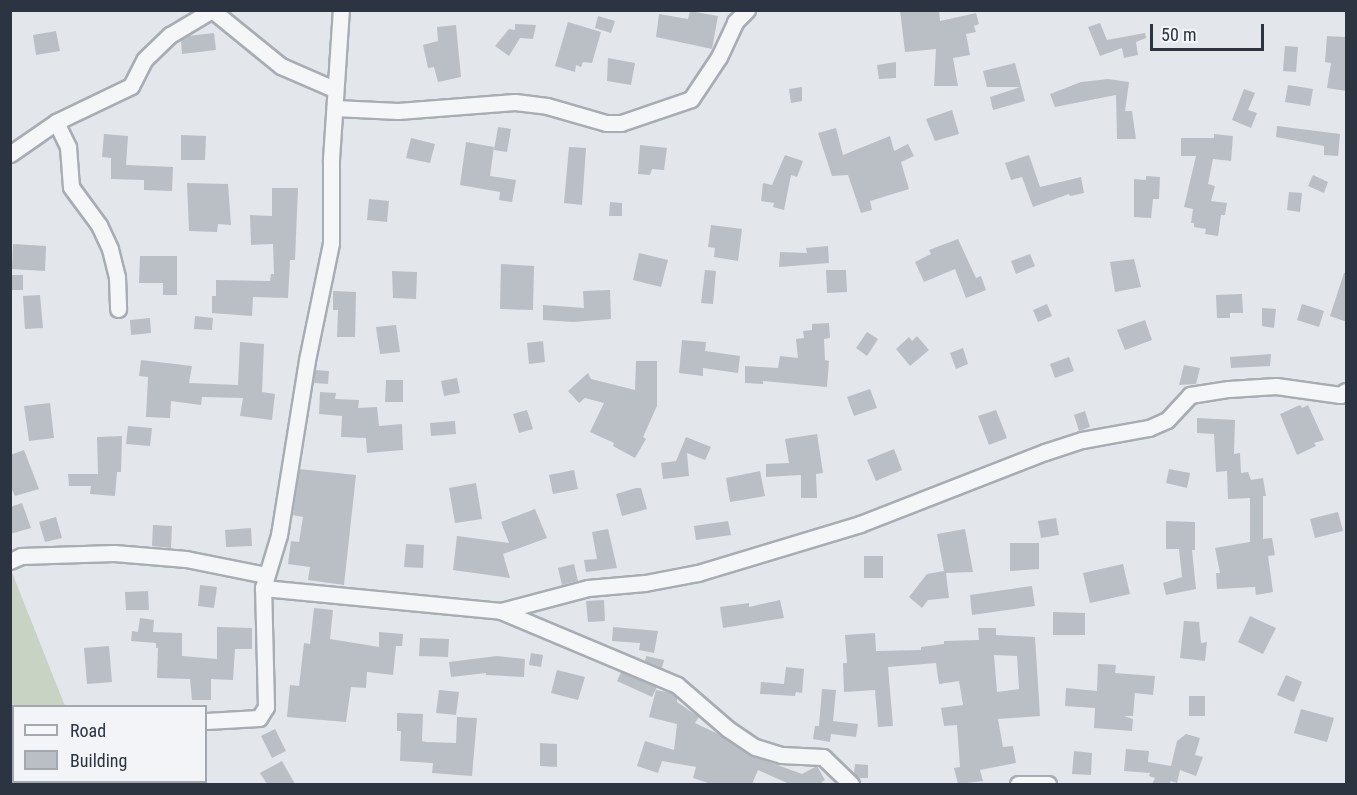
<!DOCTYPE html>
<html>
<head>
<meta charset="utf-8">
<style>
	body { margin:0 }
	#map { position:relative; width:1357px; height:795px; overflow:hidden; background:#e3e6ea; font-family:"Roboto Condensed",sans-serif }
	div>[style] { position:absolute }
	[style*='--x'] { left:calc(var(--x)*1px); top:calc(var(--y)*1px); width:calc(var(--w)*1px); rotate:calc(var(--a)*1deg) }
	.green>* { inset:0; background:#c8d3c4 }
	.building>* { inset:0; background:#babfc6 }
	.roads { filter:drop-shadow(2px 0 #a8adb4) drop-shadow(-2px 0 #a8adb4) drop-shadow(0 2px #a8adb4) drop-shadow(0 -2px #a8adb4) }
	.street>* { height:15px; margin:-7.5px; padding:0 7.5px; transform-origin:7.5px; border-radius:7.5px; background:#f5f6f8 }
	span { translate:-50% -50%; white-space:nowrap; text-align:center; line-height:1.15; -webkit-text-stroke:5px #f2f4f7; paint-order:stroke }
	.frame { position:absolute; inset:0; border:12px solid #2c3341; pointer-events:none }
	.legend { position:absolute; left:12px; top:705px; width:195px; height:78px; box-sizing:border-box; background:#f2f4f7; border:2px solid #a3a7ae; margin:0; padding:8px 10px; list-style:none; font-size:18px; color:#2c3341 }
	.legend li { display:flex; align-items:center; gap:12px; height:30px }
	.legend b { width:30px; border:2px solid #a3a7ae }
	.scale { position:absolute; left:1150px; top:24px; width:114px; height:27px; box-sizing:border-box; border:3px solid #2c3341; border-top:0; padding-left:8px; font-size:18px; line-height:21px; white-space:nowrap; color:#2c3341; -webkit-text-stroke:4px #f2f4f7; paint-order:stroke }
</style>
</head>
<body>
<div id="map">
	<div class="green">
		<i style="clip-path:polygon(11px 570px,65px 706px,14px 706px,14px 782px,51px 782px,46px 784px,11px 784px)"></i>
	</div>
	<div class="building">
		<i style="clip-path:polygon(900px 10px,939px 10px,940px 21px,976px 13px,979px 24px,974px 26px,976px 32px,966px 34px,970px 55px,953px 58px,958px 86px,934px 86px,936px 49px,905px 52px)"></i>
		<i style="clip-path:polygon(690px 11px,718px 16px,712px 49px,656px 37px,659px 14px,688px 19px)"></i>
		<i style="clip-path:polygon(598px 16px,615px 21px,611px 33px,595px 28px)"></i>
		<i style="clip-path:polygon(568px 22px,601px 32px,592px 63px,583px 62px,581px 67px,576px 65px,575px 72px,555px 66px)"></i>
		<i style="clip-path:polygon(1100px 23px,1107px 40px,1145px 33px,1146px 38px,1136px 42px,1138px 55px,1124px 58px,1122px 48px,1100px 56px,1088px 27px)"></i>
		<i style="clip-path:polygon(515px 24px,536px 25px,533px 39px,520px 38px,509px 56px,495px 46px,509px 29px,515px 30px)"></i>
		<i style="clip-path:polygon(456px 25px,461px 77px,438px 82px,434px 67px,428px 68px,423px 45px,438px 41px,437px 27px)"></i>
		<i style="clip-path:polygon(56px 31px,60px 51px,36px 55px,33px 35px)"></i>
		<i style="clip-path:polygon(214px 33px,216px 50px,182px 54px,181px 40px,188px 36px)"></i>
		<i style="clip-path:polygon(1327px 36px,1345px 37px,1347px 91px,1327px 88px,1331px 63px,1325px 62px)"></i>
		<i style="clip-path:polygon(1285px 46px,1298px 47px,1296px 72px,1283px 71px)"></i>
		<i style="clip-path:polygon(608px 58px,635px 63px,631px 85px,607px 81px)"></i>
		<i style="clip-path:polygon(896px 62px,896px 78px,879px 79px,877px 65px)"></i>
		<i style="clip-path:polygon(1015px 63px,1025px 101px,993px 110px,990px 97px,1020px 87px,987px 87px,983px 71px)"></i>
		<i style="clip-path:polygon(1108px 79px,1129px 82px,1125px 111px,1132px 111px,1136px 139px,1117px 139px,1116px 95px,1055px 107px,1050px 94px,1081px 82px)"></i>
		<i style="clip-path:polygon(1288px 85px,1313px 89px,1310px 106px,1285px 102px)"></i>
		<i style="clip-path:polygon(802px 87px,802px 101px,791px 103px,789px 89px)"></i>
		<i style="clip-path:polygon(1244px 89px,1255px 93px,1248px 110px,1257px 113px,1251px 128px,1232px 120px)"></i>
		<i style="clip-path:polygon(952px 110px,959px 134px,935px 141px,926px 119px)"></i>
		<i style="clip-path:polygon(1277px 126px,1340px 134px,1338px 156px,1324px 155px,1324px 146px,1276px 137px)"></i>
		<i style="clip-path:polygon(498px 127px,511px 129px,507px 152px,494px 150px)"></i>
		<i style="clip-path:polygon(836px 128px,843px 155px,890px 136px,894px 151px,908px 144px,914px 156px,901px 162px,909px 189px,870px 201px,872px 210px,861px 213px,848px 175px,832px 176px,818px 133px)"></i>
		<i style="clip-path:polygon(104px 134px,128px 136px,126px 165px,173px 167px,172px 191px,144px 190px,144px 180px,111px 179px,111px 158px,102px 157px)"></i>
		<i style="clip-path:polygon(1214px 134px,1233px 136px,1231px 161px,1213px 159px,1208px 184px,1215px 186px,1211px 201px,1227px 203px,1225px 215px,1221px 215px,1218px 236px,1205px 234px,1206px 229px,1194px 227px,1194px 223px,1191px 223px,1193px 209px,1184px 207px,1196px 156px,1181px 156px,1181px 138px,1214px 138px)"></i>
		<i style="clip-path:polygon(181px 135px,206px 136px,205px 160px,181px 160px)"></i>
		<i style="clip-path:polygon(411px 138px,435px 144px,430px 163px,406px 158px)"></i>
		<i style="clip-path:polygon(466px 142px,494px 147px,490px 176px,516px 180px,512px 202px,499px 200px,500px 192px,460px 185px)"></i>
		<i style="clip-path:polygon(640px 145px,667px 148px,664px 170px,652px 169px,650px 175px,638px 174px)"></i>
		<i style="clip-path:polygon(569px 147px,586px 148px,582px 205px,564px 203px)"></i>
		<i style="clip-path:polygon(785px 155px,803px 161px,797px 177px,791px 175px,784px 210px,773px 207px,774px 203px,761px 201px,763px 183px,772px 185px)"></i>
		<i style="clip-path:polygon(1029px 155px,1040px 187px,1081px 177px,1084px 193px,1070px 196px,1069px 194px,1033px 207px,1022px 177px,1011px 180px,1005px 163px)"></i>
		<i style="clip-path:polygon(1313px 175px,1328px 182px,1324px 193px,1308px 186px)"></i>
		<i style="clip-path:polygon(1146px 176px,1160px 177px,1159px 199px,1153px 199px,1151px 218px,1134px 217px,1134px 179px,1146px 180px)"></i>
		<i style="clip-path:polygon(187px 183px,228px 184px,231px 225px,218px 224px,217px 232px,189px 231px)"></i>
		<i style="clip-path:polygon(272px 188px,298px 188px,295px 260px,290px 260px,288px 298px,253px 297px,252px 316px,212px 313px,212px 296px,216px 296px,216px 280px,270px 281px,271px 274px,274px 274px,273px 244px,251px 245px,250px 215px,272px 216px)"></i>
		<i style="clip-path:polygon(1289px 192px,1302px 193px,1300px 212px,1287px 210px)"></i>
		<i style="clip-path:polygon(369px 199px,389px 201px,387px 222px,367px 220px)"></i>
		<i style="clip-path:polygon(610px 202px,622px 203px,622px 216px,609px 216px)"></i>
		<i style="clip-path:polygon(711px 225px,742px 229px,738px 261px,714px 257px,715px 248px,708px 247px)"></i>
		<i style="clip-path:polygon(958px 239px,976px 278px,981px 276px,986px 290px,966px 298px,955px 269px,924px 282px,915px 262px,931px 254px,929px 250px)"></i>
		<i style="clip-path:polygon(13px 244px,46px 246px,45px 271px,12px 269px)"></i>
		<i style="clip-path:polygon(828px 246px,829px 263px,779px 267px,780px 252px,807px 253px,806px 248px)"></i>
		<i style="clip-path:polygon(639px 253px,668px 260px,661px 287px,633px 280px)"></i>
		<i style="clip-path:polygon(1030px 254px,1035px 266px,1016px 274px,1011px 261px)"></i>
		<i style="clip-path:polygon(140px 256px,177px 256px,177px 295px,163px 295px,163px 283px,139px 283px)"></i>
		<i style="clip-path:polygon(1134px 259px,1141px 287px,1115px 292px,1110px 262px)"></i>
		<i style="clip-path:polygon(501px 264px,534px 266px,533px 310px,500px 309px)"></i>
		<i style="clip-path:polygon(705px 270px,716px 271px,713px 304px,701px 303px)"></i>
		<i style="clip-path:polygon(826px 270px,846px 270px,847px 292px,827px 293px)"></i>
		<i style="clip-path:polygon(392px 271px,417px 272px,416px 299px,393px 298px)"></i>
		<i style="clip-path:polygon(1344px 273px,1347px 273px,1347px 322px,1330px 316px)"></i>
		<i style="clip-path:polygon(10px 275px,23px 275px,23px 290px,10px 290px)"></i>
		<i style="clip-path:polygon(610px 290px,611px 319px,573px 322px,543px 320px,543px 305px,584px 308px,583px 291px)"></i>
		<i style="clip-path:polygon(333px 291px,356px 292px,355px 337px,337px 337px,338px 310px,333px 310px)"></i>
		<i style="clip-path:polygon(1242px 294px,1243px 313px,1230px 313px,1230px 318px,1217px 318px,1216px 295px)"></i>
		<i style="clip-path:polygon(40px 295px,43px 328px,25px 329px,23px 296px)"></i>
		<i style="clip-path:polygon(1047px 304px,1052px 316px,1038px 322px,1033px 310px)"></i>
		<i style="clip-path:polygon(1302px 304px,1324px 311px,1319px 327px,1297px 320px)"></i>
		<i style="clip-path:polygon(1262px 308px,1276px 309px,1274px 328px,1262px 326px)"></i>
		<i style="clip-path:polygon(195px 316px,213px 318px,212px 330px,194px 329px)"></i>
		<i style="clip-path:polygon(150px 318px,151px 333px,131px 335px,130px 320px)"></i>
		<i style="clip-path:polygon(1145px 320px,1152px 340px,1125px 350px,1117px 330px)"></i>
		<i style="clip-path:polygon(829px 323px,830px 338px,824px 339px,825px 360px,829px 361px,827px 387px,763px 381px,763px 384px,745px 383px,745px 366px,778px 368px,780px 356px,798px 358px,796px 339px,804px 338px,803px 331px,812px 330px,812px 324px)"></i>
		<i style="clip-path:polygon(396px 325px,400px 352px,380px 354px,376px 327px)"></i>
		<i style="clip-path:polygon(867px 332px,878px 339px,867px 356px,856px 348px)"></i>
		<i style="clip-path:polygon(917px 336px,929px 350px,910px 366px,896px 349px,909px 337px,912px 341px)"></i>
		<i style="clip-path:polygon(682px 340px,706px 342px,705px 351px,740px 356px,738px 373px,703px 368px,703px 376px,679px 373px)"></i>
		<i style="clip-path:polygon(543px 341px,545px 362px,529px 364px,527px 343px)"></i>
		<i style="clip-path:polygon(240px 342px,264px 344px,262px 392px,275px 394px,272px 420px,240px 416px,243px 398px,202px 397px,201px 405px,171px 401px,170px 418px,146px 417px,148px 377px,139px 376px,141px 360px,192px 366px,189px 383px,238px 385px)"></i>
		<i style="clip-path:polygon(963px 348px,968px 364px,956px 369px,950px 353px)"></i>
		<i style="clip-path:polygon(1271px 354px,1270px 366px,1231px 368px,1230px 357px)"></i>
		<i style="clip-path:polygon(1069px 357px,1074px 371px,1055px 378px,1050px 364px)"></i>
		<i style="clip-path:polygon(636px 361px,657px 361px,657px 406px,643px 437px,646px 439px,635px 458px,613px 446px,614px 443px,590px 432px,604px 403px,585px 398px,579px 403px,568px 391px,588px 373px,591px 379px,635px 390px)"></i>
		<i style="clip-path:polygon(1184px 365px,1200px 368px,1196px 384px,1179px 385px)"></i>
		<i style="clip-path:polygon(315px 370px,329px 371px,328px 384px,314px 383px)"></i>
		<i style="clip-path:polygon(457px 378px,460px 393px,444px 396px,441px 381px)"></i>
		<i style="clip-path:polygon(386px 380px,403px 380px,403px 402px,385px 402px)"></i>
		<i style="clip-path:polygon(870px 389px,877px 408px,854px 416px,847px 397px)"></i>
		<i style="clip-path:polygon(320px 392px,336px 393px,335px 399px,359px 400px,358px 408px,377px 407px,379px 426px,402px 424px,403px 450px,367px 453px,366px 438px,341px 437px,342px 416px,319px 414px)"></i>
		<i style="clip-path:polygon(50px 403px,54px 438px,29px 441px,24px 406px)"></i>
		<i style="clip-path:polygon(1300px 405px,1302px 408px,1308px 405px,1324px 440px,1314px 443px,1316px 446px,1297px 455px,1280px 414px)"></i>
		<i style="clip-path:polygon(527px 410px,533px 429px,519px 433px,513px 414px)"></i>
		<i style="clip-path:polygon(996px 410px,1007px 438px,989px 445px,978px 416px)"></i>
		<i style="clip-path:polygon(1085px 411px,1090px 427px,1079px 431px,1074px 415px)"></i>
		<i style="clip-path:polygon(1197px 418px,1235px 420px,1234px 454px,1240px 453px,1241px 473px,1248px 472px,1251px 480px,1263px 478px,1266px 496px,1263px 496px,1263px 539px,1272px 538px,1275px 555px,1268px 556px,1273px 592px,1256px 595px,1255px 587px,1217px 589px,1216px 573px,1220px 573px,1215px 548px,1250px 542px,1250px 498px,1228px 499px,1227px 471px,1216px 472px,1214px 434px,1197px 433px)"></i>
		<i style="clip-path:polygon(455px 421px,456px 434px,431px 436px,430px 423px)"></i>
		<i style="clip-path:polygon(128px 426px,152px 428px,150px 446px,126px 444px)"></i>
		<i style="clip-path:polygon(817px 434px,823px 473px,816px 474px,817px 498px,801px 498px,801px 475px,766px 477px,766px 464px,789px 463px,785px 439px)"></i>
		<i style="clip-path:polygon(122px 436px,121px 472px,117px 472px,115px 496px,90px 494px,91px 486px,69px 486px,68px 474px,98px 474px,97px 437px)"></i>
		<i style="clip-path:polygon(686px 437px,711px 447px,705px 460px,687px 453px,689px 476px,663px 479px,661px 463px,676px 461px)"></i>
		<i style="clip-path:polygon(894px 449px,902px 470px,876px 481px,867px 460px)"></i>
		<i style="clip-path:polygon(24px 450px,39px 489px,15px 496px,10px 485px,10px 455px)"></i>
		<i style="clip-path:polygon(299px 469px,356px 475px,344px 585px,308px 580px,310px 567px,288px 564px,291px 541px,299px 542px,303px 517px,293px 515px)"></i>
		<i style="clip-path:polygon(1169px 469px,1190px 473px,1187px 488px,1166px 483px)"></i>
		<i style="clip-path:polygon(574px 470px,578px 489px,553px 494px,549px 475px)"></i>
		<i style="clip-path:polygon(760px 471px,765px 496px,730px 502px,726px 478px)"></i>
		<i style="clip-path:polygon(476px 483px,482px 519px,455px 523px,449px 488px)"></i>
		<i style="clip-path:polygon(636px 488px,641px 488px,647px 509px,622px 516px,616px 494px)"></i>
		<i style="clip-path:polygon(22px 503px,31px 528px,10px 534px,10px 507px)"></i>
		<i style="clip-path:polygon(535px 509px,547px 538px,503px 554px,510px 578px,453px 570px,457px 536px,509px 543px,501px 522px)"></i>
		<i style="clip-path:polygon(1338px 512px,1343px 531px,1315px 538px,1310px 519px)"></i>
		<i style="clip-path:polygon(56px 517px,62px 538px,45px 542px,39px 522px)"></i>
		<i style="clip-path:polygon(1056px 518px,1059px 535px,1041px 538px,1038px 521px)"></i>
		<i style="clip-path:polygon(728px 521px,731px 535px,696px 540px,694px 526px)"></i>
		<i style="clip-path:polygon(1166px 521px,1195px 522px,1195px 550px,1192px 550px,1196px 589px,1166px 595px,1163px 583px,1182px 577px,1179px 549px,1166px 549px)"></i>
		<i style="clip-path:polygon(153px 525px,172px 526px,171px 548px,152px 546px)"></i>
		<i style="clip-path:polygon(251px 528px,252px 546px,226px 547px,225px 530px)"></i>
		<i style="clip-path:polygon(608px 529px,617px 568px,586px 572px,584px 560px,597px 559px,592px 532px)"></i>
		<i style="clip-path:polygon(965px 529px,973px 572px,946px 573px,949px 598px,928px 600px,922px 608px,909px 597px,927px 574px,944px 571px,937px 534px)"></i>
		<i style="clip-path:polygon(1010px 543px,1039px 543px,1039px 569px,1010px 571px)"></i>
		<i style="clip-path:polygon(406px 544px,424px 545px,423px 568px,404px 567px)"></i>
		<i style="clip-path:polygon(864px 556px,883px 556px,883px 578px,864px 578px)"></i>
		<i style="clip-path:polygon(574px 564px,578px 581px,562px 585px,558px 568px)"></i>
		<i style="clip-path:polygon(1123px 564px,1130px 594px,1090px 603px,1083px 573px)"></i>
		<i style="clip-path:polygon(200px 585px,217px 587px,214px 608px,198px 606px)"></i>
		<i style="clip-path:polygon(1032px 586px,1035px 606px,972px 615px,970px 595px)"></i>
		<i style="clip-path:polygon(148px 591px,149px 610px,126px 610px,125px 592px)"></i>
		<i style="clip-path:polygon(604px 600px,605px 621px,588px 622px,586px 601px)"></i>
		<i style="clip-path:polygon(780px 600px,784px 618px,723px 628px,720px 607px,749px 603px,749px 607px)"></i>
		<i style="clip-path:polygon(314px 608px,333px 610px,330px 639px,379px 647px,379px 632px,403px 634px,402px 646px,396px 646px,393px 675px,367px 672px,366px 688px,351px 687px,346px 722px,287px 717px,290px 685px,299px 686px,304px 643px,310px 644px)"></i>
		<i style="clip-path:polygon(1053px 612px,1085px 613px,1085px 635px,1053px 635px)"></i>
		<i style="clip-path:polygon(1250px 616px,1276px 628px,1263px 654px,1238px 642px)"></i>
		<i style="clip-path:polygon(140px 618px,154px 620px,153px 632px,182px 633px,182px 656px,217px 659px,217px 627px,252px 628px,252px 649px,235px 649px,233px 680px,211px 679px,211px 700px,192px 700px,190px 679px,157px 678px,158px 648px,156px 648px,156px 643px,131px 641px,132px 631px,138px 632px)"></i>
		<i style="clip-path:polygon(1184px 621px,1199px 622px,1201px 643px,1207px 642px,1205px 661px,1180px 658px)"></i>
		<i style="clip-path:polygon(613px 627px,658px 631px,654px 653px,639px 650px,640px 643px,612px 641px)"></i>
		<i style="clip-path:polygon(evenodd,978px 628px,996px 628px,996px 635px,1035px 637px,1040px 716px,998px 719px,1003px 747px,1013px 746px,1016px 763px,980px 770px,983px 781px,958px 784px,954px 768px,960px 767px,957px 725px,944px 726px,941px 708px,963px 705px,959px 681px,939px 684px,936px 663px,888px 667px,893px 726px,878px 727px,875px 690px,844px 692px,843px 663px,847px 663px,845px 635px,875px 633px,876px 651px,921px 650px,921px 647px,944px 644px,944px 641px,979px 640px,978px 628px,994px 655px,1017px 656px,1019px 689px,997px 692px,994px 655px)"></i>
		<i style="clip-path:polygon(420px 638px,449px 639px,448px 657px,419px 656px)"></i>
		<i style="clip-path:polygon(109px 646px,112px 682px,87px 684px,84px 648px)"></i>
		<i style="clip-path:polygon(531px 653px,543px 655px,541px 667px,529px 665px)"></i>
		<i style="clip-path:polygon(497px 656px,525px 659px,524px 677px,486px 675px,486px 673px,451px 677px,449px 662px)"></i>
		<i style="clip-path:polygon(646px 656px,664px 660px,662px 668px,645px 661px)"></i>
		<i style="clip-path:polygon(1098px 664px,1116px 665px,1115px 673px,1155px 676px,1153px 695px,1135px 693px,1133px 716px,1124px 716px,1133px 719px,1132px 731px,1094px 728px,1095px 708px,1065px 706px,1066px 688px,1097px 691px)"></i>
		<i style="clip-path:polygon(786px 667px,804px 669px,802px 693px,796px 692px,795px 696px,760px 694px,761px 682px,784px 684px)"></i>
		<i style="clip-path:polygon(557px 670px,585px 677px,578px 700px,551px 693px)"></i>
		<i style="clip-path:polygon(621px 672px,657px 687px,652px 697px,617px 681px)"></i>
		<i style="clip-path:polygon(1286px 675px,1302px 682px,1294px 702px,1277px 695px)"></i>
		<i style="clip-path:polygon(822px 689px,836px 690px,833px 721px,858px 724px,856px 737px,831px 734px,830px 742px,813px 739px,815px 726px,819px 726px)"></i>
		<i style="clip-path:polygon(439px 690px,459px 692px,456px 715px,436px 713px)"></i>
		<i style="clip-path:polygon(656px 690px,672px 693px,677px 698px,677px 702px,699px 717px,695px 723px,716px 733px,750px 755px,802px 774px,817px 766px,825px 780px,821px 782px,826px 784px,784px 784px,787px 783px,758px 770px,752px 784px,711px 784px,693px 778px,696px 767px,662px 761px,658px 773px,637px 766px,645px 741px,674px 750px,677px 724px,649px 717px)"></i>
		<i style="clip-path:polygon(1189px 696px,1205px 696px,1205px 716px,1189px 716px)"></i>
		<i style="clip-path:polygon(1301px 709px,1334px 718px,1327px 742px,1294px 733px)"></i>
		<i style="clip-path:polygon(397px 713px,423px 714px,422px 741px,426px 742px,456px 743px,457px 717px,477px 718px,472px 776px,432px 773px,433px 763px,400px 761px,401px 731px,397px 731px)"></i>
		<i style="clip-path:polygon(275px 729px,286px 751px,272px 758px,261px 736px)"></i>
		<i style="clip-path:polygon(1186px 734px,1200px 738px,1195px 755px,1203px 757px,1196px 776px,1180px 770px,1177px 783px,1171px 781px,1169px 784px,1152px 784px,1155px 778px,1149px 776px,1150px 773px,1124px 771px,1126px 749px,1149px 751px,1148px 762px,1171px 766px,1177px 741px)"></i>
		<i style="clip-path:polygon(540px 743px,557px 744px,557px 767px,540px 766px)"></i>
		<i style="clip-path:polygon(1074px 751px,1092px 753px,1091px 775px,1072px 774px)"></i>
		<i style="clip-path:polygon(282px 761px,295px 784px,267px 784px,260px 773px)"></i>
		<i style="clip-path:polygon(855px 764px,868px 765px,868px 778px,858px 778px,854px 774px)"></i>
	</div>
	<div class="roads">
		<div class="street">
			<i style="--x:212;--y:10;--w:89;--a:39.1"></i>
			<i style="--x:281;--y:66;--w:58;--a:23.5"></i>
			<i style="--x:335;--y:108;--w:63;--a:2.7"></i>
			<i style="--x:398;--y:111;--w:117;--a:-4.4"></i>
			<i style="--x:515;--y:102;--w:32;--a:7"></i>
			<i style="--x:547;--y:106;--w:61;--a:16.1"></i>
			<i style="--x:606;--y:123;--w:15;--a:0"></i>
			<i style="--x:621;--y:123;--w:74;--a:-18.9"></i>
			<i style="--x:691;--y:99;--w:50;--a:-56.3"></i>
			<i style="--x:719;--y:57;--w:38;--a:-65"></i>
			<i style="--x:735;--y:22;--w:17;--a:-45"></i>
			<i style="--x:56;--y:122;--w:28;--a:64"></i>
			<i style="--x:68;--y:147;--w:40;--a:85.7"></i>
			<i style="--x:71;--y:187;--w:47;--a:53.6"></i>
			<i style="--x:99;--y:225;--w:26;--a:65"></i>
			<i style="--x:110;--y:249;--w:29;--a:76"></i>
			<i style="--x:117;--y:277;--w:32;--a:88"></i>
			<i style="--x:10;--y:154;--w:56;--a:-34.8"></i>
			<i style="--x:56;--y:122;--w:83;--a:-25.6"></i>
			<i style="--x:131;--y:86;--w:30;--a:-63"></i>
			<i style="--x:145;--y:59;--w:35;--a:-44"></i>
			<i style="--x:170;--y:35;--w:49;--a:-30.8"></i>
			<i style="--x:10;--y:561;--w:12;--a:-24"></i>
			<i style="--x:21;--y:556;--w:93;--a:-1.8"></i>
			<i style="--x:114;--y:553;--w:72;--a:4.8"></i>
			<i style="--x:186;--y:559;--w:82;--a:11.3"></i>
			<i style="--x:263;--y:588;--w:239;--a:5.5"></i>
			<i style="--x:501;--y:611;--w:191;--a:22.8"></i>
			<i style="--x:677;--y:685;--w:67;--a:40.8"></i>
			<i style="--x:728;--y:729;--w:32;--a:34"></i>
			<i style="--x:755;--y:747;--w:27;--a:17"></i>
			<i style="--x:781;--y:755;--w:42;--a:2.7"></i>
			<i style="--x:823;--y:757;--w:39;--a:44"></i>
			<i style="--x:501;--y:611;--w:90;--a:-14.8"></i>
			<i style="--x:588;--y:588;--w:57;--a:-5"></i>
			<i style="--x:645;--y:583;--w:54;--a:-10.7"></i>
			<i style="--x:698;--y:573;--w:169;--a:-16.8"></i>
			<i style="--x:860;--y:524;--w:199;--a:-21.3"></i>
			<i style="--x:1045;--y:452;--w:39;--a:-18"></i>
			<i style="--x:1082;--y:440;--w:68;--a:-10.2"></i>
			<i style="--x:1149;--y:428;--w:20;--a:-24"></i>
			<i style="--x:1167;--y:420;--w:34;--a:-47"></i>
			<i style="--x:1190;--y:395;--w:39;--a:-9"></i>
			<i style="--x:1229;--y:389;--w:47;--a:-3.7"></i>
			<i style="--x:1276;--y:386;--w:65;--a:8"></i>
			<i style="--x:1340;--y:395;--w:7;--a:-34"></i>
			<i style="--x:206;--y:721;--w:53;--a:-3.2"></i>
			<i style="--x:259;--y:718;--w:13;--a:-58"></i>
			<i style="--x:266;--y:707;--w:119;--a:-91.4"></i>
			<i style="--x:263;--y:588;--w:55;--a:-73.2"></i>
			<i style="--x:279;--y:535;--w:177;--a:-80.9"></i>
			<i style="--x:307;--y:360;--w:119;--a:-78.4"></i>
			<i style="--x:331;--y:243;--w:84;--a:-90"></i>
			<i style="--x:331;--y:159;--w:149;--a:-86.2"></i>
			<i style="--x:1018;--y:784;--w:30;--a:0"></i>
		</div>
	</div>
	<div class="frame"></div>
	<ul class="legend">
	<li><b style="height:8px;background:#f5f6f8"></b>Road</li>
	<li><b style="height:16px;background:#babfc6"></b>Building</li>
	</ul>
	<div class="scale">50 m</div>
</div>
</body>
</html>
